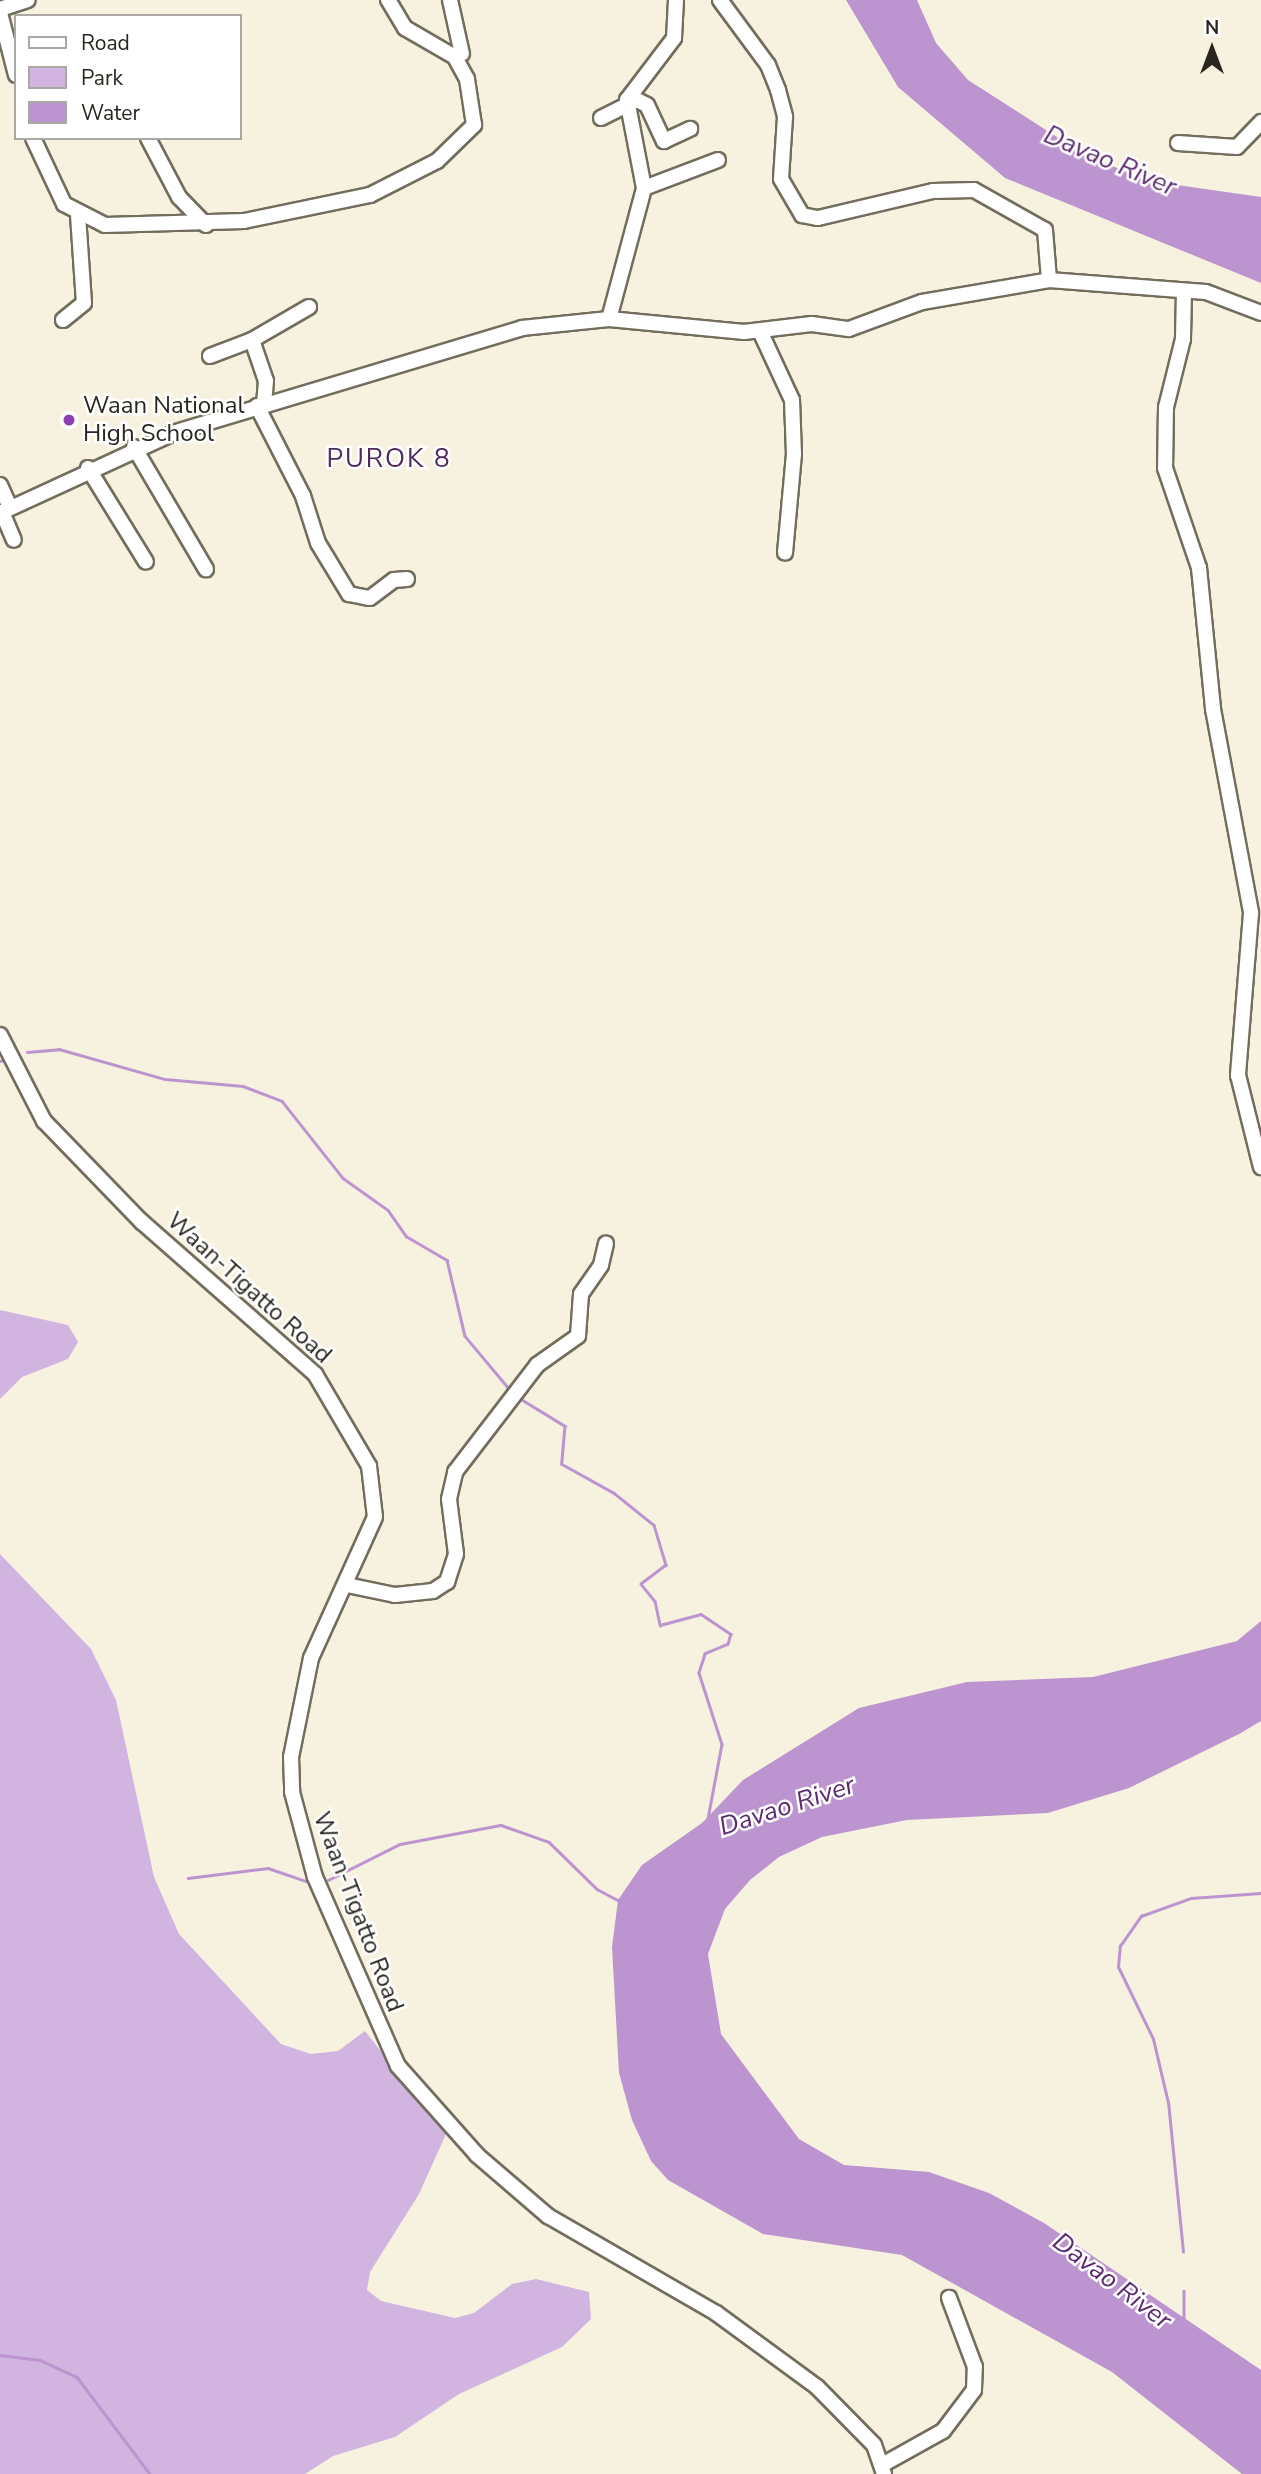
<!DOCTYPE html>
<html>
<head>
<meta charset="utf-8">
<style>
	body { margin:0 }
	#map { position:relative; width:1261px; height:2474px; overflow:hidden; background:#f7f2e0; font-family:"Nunito Sans",sans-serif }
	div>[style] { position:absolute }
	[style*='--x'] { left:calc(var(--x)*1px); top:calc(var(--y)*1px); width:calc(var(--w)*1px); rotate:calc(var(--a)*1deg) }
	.green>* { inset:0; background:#d1b4e0 }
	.water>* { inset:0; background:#bc94cf }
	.stream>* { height:2.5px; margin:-1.25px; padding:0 1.25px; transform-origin:1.25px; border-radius:1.25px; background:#bc94cf }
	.roads { filter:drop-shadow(2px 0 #726d5d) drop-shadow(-2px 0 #726d5d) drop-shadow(0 2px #726d5d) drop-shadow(0 -2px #726d5d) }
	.minor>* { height:14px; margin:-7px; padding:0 7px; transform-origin:7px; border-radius:7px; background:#fff }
	.dots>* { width:19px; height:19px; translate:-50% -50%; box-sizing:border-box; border:4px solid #fff; border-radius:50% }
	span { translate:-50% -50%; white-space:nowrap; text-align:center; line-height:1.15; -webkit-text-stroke:5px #fff; paint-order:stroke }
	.poi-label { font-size:24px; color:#28261f }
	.left { translate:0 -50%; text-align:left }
	.street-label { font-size:24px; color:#28261f }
	.water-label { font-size:26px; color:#5c2a71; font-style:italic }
	.neighbourhood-label { font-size:26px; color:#4e285e; letter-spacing:2px }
	.legend { position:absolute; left:14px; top:14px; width:228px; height:126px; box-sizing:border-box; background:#fff; border:2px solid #a9a8a5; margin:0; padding:9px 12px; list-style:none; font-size:21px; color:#28261f }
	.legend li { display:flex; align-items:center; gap:14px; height:35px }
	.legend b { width:35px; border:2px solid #a9a8a5 }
	.north { position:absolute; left:1177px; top:14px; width:70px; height:70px; -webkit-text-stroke:5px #fff; paint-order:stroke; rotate:0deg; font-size:19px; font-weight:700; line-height:28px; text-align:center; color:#28261f }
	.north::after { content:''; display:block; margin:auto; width:24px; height:32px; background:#28261f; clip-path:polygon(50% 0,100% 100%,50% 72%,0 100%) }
</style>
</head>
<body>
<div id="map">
	<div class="green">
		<i style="clip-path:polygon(0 1310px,68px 1325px,78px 1342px,68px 1359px,22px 1377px,0 1399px)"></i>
		<i style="clip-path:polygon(0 1554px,91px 1649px,116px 1700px,154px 1877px,179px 1934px,281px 2044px,311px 2054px,338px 2051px,365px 2031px,446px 2134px,419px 2194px,370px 2272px,367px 2290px,381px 2301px,455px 2318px,474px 2313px,512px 2284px,536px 2279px,589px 2292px,591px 2319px,562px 2347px,459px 2394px,395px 2437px,333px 2456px,305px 2474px,0 2474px)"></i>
	</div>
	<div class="water">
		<i style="clip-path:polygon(846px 0,917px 0,936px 43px,968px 80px,1085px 155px,1149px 181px,1261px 197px,1261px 283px,1005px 178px,898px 87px)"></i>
		<i style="clip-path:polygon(1261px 1621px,1261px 1721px,1239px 1734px,1129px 1788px,1048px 1813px,907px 1820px,822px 1837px,779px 1857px,750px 1880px,725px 1909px,708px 1954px,721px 2034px,799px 2139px,844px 2165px,929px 2172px,989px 2193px,1044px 2223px,1261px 2370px,1261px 2474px,1242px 2474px,1112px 2372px,902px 2255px,763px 2234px,668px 2180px,651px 2161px,632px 2120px,619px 2073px,612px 1947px,618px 1900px,642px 1865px,702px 1823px,743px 1780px,859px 1708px,967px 1682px,1093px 1677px,1237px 1641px)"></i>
	</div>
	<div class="stream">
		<i style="--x:27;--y:1052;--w:32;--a:-5"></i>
		<i style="--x:59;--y:1049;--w:110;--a:15.8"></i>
		<i style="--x:165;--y:1079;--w:78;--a:5.1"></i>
		<i style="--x:243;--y:1086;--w:42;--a:21"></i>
		<i style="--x:282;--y:1101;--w:98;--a:51.6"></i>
		<i style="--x:343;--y:1178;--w:55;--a:35.4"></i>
		<i style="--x:388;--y:1210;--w:32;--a:55"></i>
		<i style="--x:406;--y:1236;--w:48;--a:30.3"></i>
		<i style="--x:447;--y:1260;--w:78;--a:76.7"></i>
		<i style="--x:465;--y:1336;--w:72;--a:50.1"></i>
		<i style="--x:0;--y:1061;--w:4;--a:-14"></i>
		<i style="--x:521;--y:1399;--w:52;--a:31.5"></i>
		<i style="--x:565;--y:1426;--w:38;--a:95"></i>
		<i style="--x:562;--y:1464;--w:60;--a:29.1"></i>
		<i style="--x:614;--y:1493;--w:51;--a:38.7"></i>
		<i style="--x:654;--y:1525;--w:42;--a:73.3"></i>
		<i style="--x:666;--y:1565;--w:31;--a:143"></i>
		<i style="--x:641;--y:1584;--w:22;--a:51"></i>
		<i style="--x:655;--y:1601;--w:25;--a:78"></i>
		<i style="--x:660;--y:1625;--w:42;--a:-15"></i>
		<i style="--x:701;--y:1614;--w:36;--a:34"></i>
		<i style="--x:731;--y:1634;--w:10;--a:107"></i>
		<i style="--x:728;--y:1644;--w:25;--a:157"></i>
		<i style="--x:705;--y:1654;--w:20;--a:108"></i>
		<i style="--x:699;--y:1673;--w:75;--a:72.1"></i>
		<i style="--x:722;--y:1744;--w:76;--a:100.6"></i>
		<i style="--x:188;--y:1878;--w:81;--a:-7.1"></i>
		<i style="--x:268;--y:1868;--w:40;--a:18.9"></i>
		<i style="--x:328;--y:1880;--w:80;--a:-26.6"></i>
		<i style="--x:400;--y:1844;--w:103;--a:-10.7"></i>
		<i style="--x:501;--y:1825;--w:51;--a:19.5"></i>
		<i style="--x:549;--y:1842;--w:67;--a:44.4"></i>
		<i style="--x:597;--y:1889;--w:24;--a:28"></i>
		<i style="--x:1183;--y:2252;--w:150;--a:-95.7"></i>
		<i style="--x:1168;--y:2103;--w:66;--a:-103.2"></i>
		<i style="--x:1153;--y:2039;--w:80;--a:-115.9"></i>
		<i style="--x:1118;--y:1967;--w:21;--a:-85"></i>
		<i style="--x:1120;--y:1946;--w:37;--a:-55"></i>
		<i style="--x:1141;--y:1916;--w:53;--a:-19.8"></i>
		<i style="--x:1191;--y:1898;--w:70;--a:-4.1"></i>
		<i style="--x:1184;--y:2291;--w:31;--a:90"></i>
		<i style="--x:0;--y:2355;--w:40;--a:7.1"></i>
		<i style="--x:40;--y:2360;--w:41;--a:24.7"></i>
		<i style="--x:77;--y:2377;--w:121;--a:53"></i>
	</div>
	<div class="roads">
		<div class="minor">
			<i style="--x:450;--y:0;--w:55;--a:77.5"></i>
			<i style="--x:720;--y:0;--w:81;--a:53.6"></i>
			<i style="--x:768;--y:65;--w:27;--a:68"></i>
			<i style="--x:778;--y:90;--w:28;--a:75"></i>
			<i style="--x:785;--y:117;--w:62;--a:93.7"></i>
			<i style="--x:781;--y:179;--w:42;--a:59.7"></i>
			<i style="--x:802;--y:215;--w:16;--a:11"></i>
			<i style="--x:818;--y:218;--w:118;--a:-13.2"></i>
			<i style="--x:933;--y:191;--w:41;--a:-1.4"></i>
			<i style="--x:974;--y:190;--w:81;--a:29.4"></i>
			<i style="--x:1045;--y:230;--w:50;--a:85.4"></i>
			<i style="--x:0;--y:9;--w:29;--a:-18"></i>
			<i style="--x:0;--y:13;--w:64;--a:75.5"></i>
			<i style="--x:601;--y:118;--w:40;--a:-26.6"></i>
			<i style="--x:637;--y:100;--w:11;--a:27"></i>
			<i style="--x:647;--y:105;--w:40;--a:65"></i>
			<i style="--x:664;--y:141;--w:29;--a:-25"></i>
			<i style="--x:33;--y:138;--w:73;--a:64.8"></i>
			<i style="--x:64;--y:204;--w:46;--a:27.1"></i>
			<i style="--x:105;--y:225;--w:139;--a:-1.6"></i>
			<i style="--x:244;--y:221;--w:129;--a:-11.7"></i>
			<i style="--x:370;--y:195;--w:75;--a:-26.9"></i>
			<i style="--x:437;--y:161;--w:52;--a:-44.2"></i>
			<i style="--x:474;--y:125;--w:47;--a:-98.7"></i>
			<i style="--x:467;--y:79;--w:25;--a:-119"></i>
			<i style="--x:455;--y:57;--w:58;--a:-149.9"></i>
			<i style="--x:405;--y:28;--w:33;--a:-121"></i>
			<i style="--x:148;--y:138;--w:67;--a:62.3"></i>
			<i style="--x:179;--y:197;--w:39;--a:46"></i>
			<i style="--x:1178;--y:143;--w:59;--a:3.9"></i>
			<i style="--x:1237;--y:147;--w:35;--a:-46"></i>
			<i style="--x:644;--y:188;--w:79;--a:-20.7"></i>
			<i style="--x:1184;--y:291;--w:48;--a:91.2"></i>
			<i style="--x:1183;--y:339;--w:70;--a:104"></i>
			<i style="--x:1166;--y:407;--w:61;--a:90.9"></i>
			<i style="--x:1165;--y:468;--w:106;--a:71.2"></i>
			<i style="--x:1199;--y:568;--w:142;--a:84.3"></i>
			<i style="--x:1213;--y:709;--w:208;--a:79.4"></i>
			<i style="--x:1251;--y:913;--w:163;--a:94.6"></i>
			<i style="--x:1238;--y:1075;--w:95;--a:76"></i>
			<i style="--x:609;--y:319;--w:136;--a:-75"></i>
			<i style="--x:644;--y:188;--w:90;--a:-100.9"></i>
			<i style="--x:627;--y:100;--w:78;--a:-52.8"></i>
			<i style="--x:674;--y:38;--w:38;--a:-87"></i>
			<i style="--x:63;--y:320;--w:27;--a:-39"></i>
			<i style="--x:84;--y:303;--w:87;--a:-93.9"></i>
			<i style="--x:760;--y:331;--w:76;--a:65.1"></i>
			<i style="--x:792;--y:400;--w:54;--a:87.9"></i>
			<i style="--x:794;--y:454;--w:99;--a:95.2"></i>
			<i style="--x:252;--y:340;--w:66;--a:-30.1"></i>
			<i style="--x:210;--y:356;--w:45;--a:-20.9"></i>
			<i style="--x:252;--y:340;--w:43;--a:71.1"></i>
			<i style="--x:266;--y:381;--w:23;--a:95"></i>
			<i style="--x:257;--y:406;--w:101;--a:62.9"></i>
			<i style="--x:303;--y:496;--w:49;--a:72.3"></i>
			<i style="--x:318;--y:543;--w:60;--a:58.7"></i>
			<i style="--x:349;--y:594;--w:21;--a:11"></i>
			<i style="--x:370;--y:598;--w:30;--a:-37"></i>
			<i style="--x:394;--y:580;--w:13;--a:-4"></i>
			<i style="--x:134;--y:447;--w:142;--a:59.5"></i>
			<i style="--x:88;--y:468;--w:110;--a:58.3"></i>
			<i style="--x:0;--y:485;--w:24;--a:66"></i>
			<i style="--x:2;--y:512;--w:30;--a:67"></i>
			<i style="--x:0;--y:513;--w:194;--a:-24.7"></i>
			<i style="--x:176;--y:432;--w:361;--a:-16.7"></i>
			<i style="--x:522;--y:328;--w:87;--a:-5.9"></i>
			<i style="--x:609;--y:319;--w:136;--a:5.5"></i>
			<i style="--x:744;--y:332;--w:68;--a:-6.7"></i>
			<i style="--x:812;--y:324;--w:37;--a:8"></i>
			<i style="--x:849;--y:329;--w:78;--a:-20.3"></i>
			<i style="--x:922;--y:302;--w:129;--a:-9.8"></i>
			<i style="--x:1049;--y:280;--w:157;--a:4.4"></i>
			<i style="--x:1206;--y:292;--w:59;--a:20.9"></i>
			<i style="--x:0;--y:1035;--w:97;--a:62.9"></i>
			<i style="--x:44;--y:1121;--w:141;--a:45.9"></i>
			<i style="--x:142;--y:1222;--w:230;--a:41.3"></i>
			<i style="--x:315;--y:1374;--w:107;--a:59.6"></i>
			<i style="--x:369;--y:1466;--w:51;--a:83.3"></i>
			<i style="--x:375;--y:1517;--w:155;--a:114.4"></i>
			<i style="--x:311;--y:1658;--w:101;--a:101.4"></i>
			<i style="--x:291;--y:1757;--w:35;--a:88"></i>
			<i style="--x:292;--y:1792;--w:88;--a:74.9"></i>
			<i style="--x:315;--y:1877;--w:206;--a:66.3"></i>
			<i style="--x:398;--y:2066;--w:119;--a:48.4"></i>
			<i style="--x:477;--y:2155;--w:94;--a:40.7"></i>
			<i style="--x:548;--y:2216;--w:194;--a:30"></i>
			<i style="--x:716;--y:2313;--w:125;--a:36.2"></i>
			<i style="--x:817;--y:2387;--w:81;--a:45.5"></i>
			<i style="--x:874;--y:2445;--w:31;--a:71"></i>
			<i style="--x:347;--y:1585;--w:49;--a:11.8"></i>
			<i style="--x:395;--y:1595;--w:38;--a:-6"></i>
			<i style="--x:433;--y:1591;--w:17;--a:-33"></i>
			<i style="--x:447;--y:1582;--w:29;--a:-72"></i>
			<i style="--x:456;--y:1554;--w:55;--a:-97.3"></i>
			<i style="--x:449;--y:1499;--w:28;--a:-77"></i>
			<i style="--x:455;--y:1472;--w:135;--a:-52.5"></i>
			<i style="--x:537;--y:1365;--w:50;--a:-35.3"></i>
			<i style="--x:578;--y:1336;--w:42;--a:-85.9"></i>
			<i style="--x:581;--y:1294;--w:35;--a:-55"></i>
			<i style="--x:601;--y:1265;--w:22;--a:-77"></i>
			<i style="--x:882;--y:2465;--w:70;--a:-29.1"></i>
			<i style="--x:943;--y:2431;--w:51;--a:-52.9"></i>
			<i style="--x:974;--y:2390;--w:23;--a:-88"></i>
			<i style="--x:975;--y:2367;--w:74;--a:-110.6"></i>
		</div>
	</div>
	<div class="dots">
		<i style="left:69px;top:420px;background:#8f40b0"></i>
	</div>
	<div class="poi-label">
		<span class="left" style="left:83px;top:420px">Waan National<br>High School</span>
	</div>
	<div class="street-label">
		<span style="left:249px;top:1288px;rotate:42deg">Waan-Tigatto Road</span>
		<span style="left:358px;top:1912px;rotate:69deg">Waan-Tigatto Road</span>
	</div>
	<div class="water-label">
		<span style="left:1110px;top:161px;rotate:23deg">Davao River</span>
		<span style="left:787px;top:1806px;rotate:-18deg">Davao River</span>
		<span style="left:1112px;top:2281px;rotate:37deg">Davao River</span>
	</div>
	<div class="neighbourhood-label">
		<span style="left:389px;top:459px">PUROK 8</span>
	</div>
	<ul class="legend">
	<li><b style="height:9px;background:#fff"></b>Road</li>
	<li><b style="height:19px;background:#d1b4e0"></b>Park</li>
	<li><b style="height:19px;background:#bc94cf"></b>Water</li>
	</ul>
	<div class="north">N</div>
</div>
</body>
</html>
